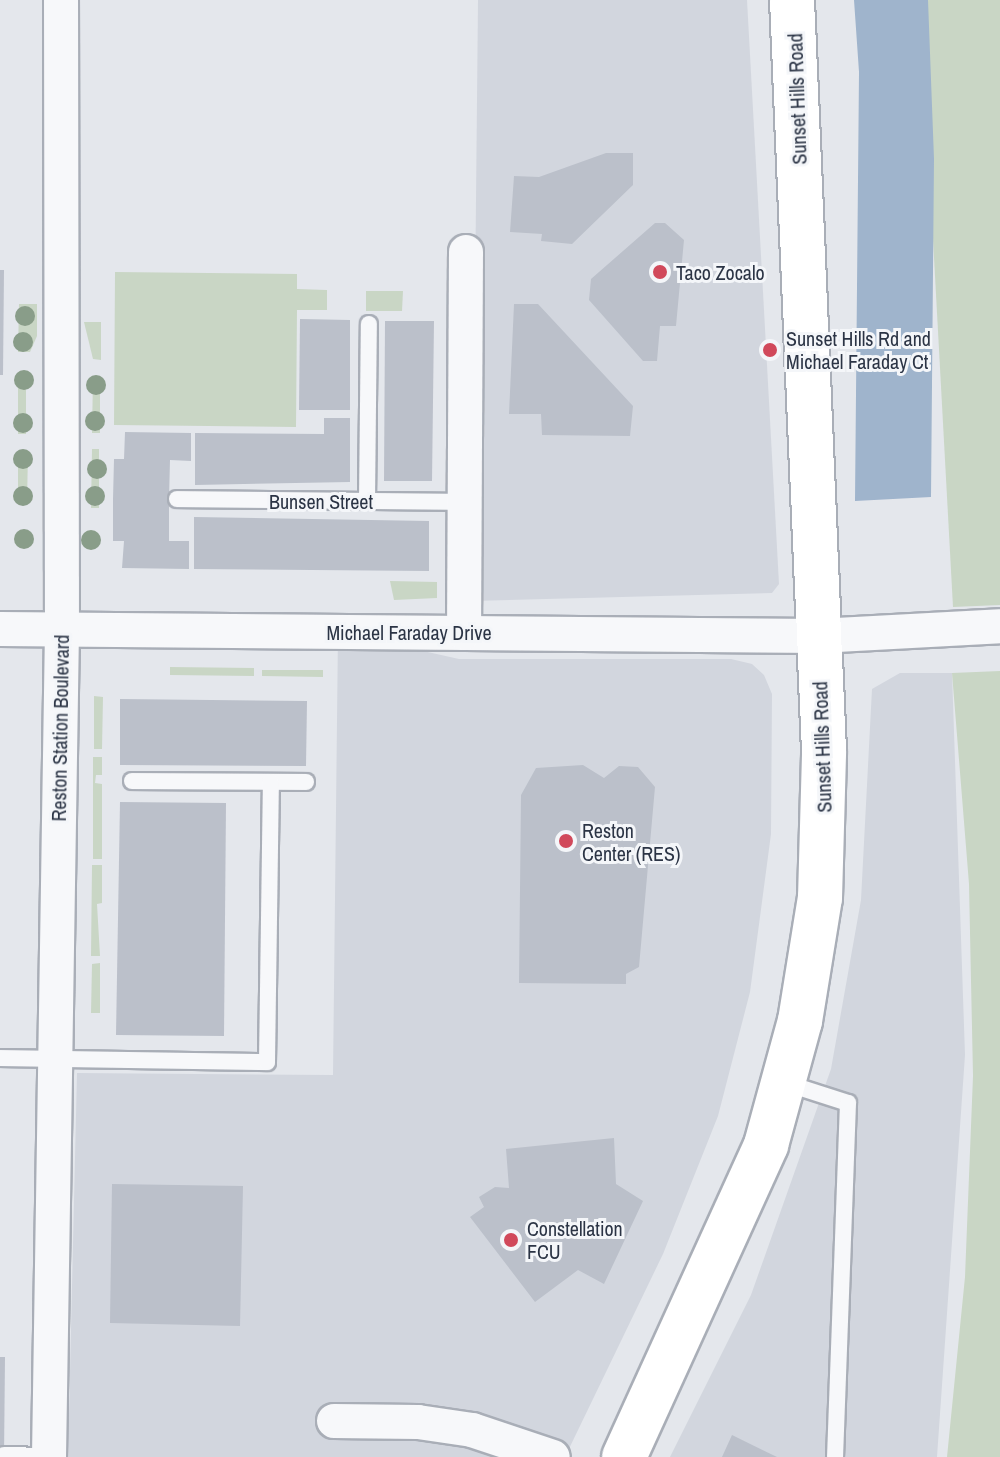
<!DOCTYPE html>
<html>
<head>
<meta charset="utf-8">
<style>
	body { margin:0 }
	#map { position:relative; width:1000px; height:1457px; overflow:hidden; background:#e4e7ec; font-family:"Archivo Narrow",sans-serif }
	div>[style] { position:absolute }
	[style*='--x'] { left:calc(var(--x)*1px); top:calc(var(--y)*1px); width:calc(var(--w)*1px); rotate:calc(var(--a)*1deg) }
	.built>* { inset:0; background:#d2d6de }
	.green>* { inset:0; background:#c9d6c5 }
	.water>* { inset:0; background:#9fb4cc }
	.building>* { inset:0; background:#bbc0ca }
	.roads { filter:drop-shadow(2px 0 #a9aeb7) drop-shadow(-2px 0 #a9aeb7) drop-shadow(0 2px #a9aeb7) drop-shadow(0 -2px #a9aeb7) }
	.service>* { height:16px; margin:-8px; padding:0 8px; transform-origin:8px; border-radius:8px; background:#f7f8fa }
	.minor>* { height:34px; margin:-17px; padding:0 17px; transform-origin:17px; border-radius:17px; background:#f7f8fa }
	.secondary>* { height:44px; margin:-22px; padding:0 22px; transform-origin:22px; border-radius:22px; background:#fff }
	.trees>* { width:20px; height:20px; margin:-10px; border-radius:50%; background:#899d89 }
	.dots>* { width:22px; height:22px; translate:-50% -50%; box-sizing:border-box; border:4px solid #f4f6f9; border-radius:50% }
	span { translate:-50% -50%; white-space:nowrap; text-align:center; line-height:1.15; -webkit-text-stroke:6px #f4f6f9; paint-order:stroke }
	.street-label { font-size:20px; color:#2b3445 }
	.poi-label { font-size:20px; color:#2b3445 }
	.left { translate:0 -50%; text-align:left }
</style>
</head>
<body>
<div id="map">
	<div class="built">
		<i style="clip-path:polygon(478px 0,747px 0,779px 584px,772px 593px,472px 601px)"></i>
		<i style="clip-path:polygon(338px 632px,459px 659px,731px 659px,752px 664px,764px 675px,772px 694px,771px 834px,750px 992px,718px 1116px,663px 1254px,565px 1457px,68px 1457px,77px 1073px,333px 1075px)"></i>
		<i style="clip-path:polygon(900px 673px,952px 673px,965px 1055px,937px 1457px,670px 1457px,751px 1295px,831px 1069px,861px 900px,872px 689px)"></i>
	</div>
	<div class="green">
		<i style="clip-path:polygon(920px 0,1000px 0,1000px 605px,953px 607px)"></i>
		<i style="clip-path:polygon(115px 272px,297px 274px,297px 289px,327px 290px,327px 310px,297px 310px,296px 427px,114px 425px)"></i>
		<i style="clip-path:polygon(366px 291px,403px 291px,402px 311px,366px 311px)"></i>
		<i style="clip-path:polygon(19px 304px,37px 304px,37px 336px,30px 352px,18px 352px)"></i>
		<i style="clip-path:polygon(84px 322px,101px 322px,101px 360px,93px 359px)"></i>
		<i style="clip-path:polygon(18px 374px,26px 374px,26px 434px,18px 434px)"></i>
		<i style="clip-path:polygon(93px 376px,100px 376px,100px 433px,92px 433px)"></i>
		<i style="clip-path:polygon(92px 449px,99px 449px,99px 508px,91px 508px)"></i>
		<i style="clip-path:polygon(18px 451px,28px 451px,27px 504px,18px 504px)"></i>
		<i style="clip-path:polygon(390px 581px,437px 582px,437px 598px,394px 600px)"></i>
		<i style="clip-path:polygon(170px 667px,254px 668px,254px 676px,170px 675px)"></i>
		<i style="clip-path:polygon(262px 670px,323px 670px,323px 677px,262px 676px)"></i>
		<i style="clip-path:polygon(1000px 671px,1000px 1457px,947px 1457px,965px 1277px,973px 1076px,969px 884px,952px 673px)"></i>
		<i style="clip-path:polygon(94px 696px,103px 697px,102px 749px,94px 749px)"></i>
		<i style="clip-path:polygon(93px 757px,102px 757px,102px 775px,96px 775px,95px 783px,102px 784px,102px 859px,93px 859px)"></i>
		<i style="clip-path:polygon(92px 865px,102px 865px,102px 903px,97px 904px,100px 956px,91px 956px)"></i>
		<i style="clip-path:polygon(100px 963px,100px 1013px,91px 1013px,92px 964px)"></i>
	</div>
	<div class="water">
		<i style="clip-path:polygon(854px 0,928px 0,934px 159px,931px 497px,855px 501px,859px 72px)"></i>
	</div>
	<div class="building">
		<i style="clip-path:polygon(606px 153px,633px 153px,633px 185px,572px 244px,541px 241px,542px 234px,510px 232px,514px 176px,539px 177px)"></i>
		<i style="clip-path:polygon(655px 223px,665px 223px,684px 240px,676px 326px,660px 326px,657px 361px,643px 361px,589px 300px,591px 279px)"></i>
		<i style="clip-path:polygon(0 270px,4px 270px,3px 375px,0 375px)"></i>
		<i style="clip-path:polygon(514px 304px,538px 304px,633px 406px,630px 436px,542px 435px,541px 414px,509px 414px)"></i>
		<i style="clip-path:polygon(300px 319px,350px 320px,350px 410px,299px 410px)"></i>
		<i style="clip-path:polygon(385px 321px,434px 321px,432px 481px,384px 481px)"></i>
		<i style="clip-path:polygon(324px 418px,350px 418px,350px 482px,195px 485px,195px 433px,324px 434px)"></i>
		<i style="clip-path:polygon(125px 432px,191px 433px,191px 461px,170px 460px,169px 500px,169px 541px,189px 541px,189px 569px,122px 568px,124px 541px,113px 541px,113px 499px,114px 459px,124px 459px)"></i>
		<i style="clip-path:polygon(194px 517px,429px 521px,429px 571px,194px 569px)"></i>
		<i style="clip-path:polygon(120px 699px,307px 701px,306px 766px,120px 765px)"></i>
		<i style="clip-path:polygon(583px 765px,604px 778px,619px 766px,638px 767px,655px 787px,639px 967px,626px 974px,626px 984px,519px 983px,521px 795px,536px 768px)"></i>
		<i style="clip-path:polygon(120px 802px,226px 803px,224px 1036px,116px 1035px)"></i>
		<i style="clip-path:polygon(614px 1138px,616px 1184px,643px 1201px,604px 1284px,578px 1270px,535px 1302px,470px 1217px,484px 1207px,479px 1197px,495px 1187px,509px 1188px,506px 1149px)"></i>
		<i style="clip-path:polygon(112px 1184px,243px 1186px,240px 1326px,110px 1323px)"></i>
		<i style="clip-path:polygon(0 1357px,5px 1357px,4px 1457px,0 1457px)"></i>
		<i style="clip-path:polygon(732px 1435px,777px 1457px,722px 1457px)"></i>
	</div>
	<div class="roads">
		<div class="service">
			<i style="--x:177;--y:499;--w:288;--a:0.6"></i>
			<i style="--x:367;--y:501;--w:177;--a:-89.4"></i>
			<i style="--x:132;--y:781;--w:174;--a:0.3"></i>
			<i style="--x:0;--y:1058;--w:267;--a:0.9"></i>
			<i style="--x:267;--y:1062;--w:280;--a:-89.2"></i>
			<i style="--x:786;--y:1083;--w:65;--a:17.9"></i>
			<i style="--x:848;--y:1103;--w:354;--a:92.1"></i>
			<i style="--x:4;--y:1455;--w:45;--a:1.3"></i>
		</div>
		<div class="minor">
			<i style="--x:0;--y:629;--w:818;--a:0.49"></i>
			<i style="--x:818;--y:636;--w:182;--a:-3.1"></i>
			<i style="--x:464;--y:633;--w:381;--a:-89.7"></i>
			<i style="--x:334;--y:1421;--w:84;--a:0.7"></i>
			<i style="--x:418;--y:1422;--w:55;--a:8.4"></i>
			<i style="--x:472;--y:1430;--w:85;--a:18.4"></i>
			<i style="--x:49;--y:1457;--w:828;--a:-89.1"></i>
			<i style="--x:62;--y:629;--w:629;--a:-90.09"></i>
		</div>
		<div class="secondary">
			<i style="--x:624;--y:1457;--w:343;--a:-65.5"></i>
			<i style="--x:766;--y:1145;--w:129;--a:-74.7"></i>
			<i style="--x:800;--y:1021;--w:125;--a:-80.8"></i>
			<i style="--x:820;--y:898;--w:147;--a:-88.4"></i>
			<i style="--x:824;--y:751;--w:752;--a:-92.44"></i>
		</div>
	</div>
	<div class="trees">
		<i style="left:25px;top:316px"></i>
		<i style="left:23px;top:342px"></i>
		<i style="left:24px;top:380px"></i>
		<i style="left:96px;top:385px"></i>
		<i style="left:95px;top:421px"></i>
		<i style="left:23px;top:423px"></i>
		<i style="left:23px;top:459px"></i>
		<i style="left:97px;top:469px"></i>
		<i style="left:23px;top:496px"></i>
		<i style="left:95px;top:496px"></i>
		<i style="left:24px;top:539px"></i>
		<i style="left:91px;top:540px"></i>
	</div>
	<div class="dots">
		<i style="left:660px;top:272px;background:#d1495b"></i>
		<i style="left:770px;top:350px;background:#d1495b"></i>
		<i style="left:566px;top:841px;background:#d1495b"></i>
		<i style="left:511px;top:1240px;background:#d1495b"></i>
	</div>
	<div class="street-label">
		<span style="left:797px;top:99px;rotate:-92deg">Sunset Hills Road</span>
		<span style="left:321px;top:501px">Bunsen Street</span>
		<span style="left:409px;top:632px">Michael Faraday Drive</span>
		<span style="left:60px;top:728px;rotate:-89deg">Reston Station Boulevard</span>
		<span style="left:822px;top:747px;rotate:-92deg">Sunset Hills Road</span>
	</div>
	<div class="poi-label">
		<span class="left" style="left:676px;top:272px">Taco Zocalo</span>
		<span class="left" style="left:786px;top:350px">Sunset Hills Rd and<br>Michael Faraday Ct</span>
		<span class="left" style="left:582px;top:842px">Reston<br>Center (RES)</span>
		<span class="left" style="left:527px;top:1240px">Constellation<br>FCU</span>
	</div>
</div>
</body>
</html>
